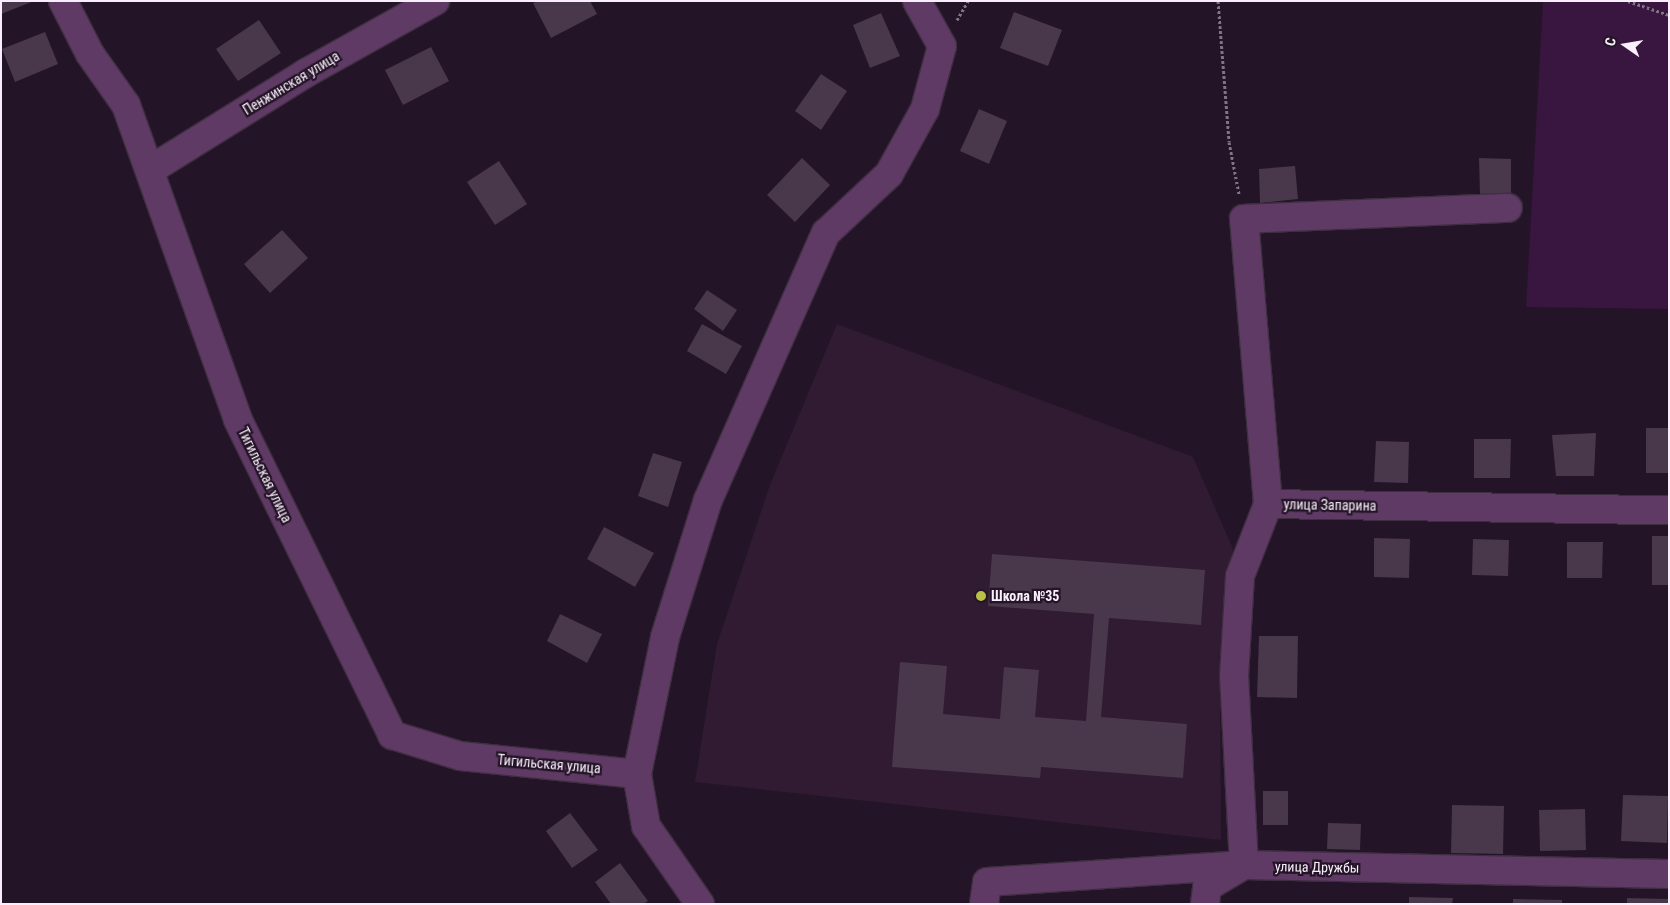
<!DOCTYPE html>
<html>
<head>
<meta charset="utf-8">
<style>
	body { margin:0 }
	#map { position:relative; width:1670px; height:905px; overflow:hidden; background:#241427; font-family:"Roboto Condensed",sans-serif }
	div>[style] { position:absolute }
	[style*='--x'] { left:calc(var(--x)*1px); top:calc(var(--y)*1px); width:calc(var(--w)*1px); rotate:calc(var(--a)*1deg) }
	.built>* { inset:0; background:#301b33 }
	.green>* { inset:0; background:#39163f }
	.building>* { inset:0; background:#49374c }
	.path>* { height:3px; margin-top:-1.5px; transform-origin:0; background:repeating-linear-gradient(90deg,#827484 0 2.5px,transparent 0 5px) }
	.roads { filter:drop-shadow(1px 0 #3e2e40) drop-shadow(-1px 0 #3e2e40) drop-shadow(0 1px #3e2e40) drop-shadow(0 -1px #3e2e40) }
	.minor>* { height:28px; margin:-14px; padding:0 14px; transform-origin:14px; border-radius:14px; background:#5e3a64 }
	.dots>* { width:14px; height:14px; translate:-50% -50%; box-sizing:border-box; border:2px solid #241427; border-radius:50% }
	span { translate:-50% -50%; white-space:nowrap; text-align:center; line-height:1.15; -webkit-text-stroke:4.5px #241427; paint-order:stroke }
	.street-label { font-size:14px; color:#f9eefb }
	.poi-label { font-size:14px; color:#f9eefb; font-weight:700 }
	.left { translate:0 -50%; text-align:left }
	.frame { position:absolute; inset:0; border:2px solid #f9eefb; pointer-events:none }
	.north { position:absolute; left:1600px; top:20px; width:50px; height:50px; -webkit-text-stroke:4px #241427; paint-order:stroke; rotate:283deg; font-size:14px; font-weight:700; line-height:20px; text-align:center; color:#f9eefb }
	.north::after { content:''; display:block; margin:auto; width:18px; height:22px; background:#f9eefb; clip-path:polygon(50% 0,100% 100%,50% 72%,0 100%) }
</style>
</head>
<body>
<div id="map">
	<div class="built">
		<i style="clip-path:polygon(837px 324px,1193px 457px,1233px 549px,1220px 689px,1221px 840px,695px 782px,717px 644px,770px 485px)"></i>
	</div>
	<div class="green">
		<i style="clip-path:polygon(1543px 1px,1669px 1px,1669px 309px,1526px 307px)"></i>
	</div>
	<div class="building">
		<i style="clip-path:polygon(1px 1px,34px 1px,1px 14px)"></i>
		<i style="clip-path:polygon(538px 1px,590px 1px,597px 14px,551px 38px,533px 3px)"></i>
		<i style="clip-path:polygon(1014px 12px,1062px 30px,1048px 66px,1000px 48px)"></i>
		<i style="clip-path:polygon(881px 13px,900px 56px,870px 68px,853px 25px)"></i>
		<i style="clip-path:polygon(259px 20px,281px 53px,238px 81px,216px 49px)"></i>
		<i style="clip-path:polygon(45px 32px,58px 64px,15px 82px,2px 49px)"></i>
		<i style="clip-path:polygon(431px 47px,449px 81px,403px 105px,385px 70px)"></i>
		<i style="clip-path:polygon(821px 74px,847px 91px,821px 130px,795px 111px)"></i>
		<i style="clip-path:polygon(979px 109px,1007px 121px,989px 164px,960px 151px)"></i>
		<i style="clip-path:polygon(802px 158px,830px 185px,795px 222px,767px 195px)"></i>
		<i style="clip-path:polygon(1479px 158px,1511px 159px,1511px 196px,1480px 194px)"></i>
		<i style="clip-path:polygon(499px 161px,527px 204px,495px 225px,467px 182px)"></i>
		<i style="clip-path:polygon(1295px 166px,1298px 199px,1260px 203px,1259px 169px)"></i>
		<i style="clip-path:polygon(282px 230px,308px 258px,270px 293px,244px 264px)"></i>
		<i style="clip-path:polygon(707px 290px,737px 310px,723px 331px,694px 309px)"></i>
		<i style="clip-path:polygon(702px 324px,742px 346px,726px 374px,687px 351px)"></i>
		<i style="clip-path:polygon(1646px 428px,1669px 428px,1669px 473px,1646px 473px)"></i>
		<i style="clip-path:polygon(1596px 433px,1594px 476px,1556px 476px,1552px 435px)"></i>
		<i style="clip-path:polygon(1474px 439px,1511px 439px,1510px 478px,1474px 478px)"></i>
		<i style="clip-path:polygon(1376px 441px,1409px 442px,1408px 483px,1374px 482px)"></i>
		<i style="clip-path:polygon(653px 453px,682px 462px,668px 507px,638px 496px)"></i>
		<i style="clip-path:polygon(604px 527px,654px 553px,635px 587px,587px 559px)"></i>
		<i style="clip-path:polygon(1652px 536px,1669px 536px,1669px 585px,1652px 585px)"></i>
		<i style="clip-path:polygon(1374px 538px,1410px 539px,1409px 578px,1374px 577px)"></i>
		<i style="clip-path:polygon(1473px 539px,1509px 540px,1508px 576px,1472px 575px)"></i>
		<i style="clip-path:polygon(1567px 542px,1603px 542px,1602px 578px,1567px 578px)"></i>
		<i style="clip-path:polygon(992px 554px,1205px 570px,1201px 625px,1109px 618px,1101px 717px,1187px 724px,1183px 778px,1041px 767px,1040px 778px,892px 767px,900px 662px,947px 666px,943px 714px,1000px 719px,1004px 667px,1039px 670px,1035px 717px,1086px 721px,1094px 614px,988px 606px)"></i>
		<i style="clip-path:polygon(560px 614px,602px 634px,587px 663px,547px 641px)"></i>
		<i style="clip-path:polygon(1259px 636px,1298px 636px,1297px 698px,1257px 697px)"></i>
		<i style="clip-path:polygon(1263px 791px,1288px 791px,1288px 825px,1263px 825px)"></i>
		<i style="clip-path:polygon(1623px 795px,1668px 796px,1667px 843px,1621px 841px)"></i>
		<i style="clip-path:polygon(1452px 805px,1504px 806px,1503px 854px,1451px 853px)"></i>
		<i style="clip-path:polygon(1585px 809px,1586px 850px,1540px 851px,1539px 810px)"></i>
		<i style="clip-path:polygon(570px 813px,598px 850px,572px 868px,546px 831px)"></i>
		<i style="clip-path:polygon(1328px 823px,1361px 824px,1360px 850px,1327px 849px)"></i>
		<i style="clip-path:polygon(620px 863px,648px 901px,643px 904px,611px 904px,595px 882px)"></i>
		<i style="clip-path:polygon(1409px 897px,1453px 898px,1452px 904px,1409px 904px)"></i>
		<i style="clip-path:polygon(1627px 898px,1668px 899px,1668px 904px,1627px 904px)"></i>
		<i style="clip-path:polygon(1513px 899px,1562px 900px,1562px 904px,1513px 904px)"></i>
	</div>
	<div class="path">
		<i style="--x:1218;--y:1;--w:141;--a:85.5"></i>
		<i style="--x:1229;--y:142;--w:53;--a:79.1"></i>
		<i style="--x:1628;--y:1;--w:43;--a:18.9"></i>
		<i style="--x:957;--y:20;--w:22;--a:-60"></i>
	</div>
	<div class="roads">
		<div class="minor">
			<i style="--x:63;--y:1;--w:59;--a:63"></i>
			<i style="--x:90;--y:54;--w:62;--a:54.8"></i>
			<i style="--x:126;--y:105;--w:334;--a:70.4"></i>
			<i style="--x:238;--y:420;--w:351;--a:63.9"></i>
			<i style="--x:392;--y:735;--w:71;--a:17.2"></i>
			<i style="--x:460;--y:756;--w:178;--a:5.8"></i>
			<i style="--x:637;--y:774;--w:140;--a:-78.4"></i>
			<i style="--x:665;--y:637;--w:144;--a:-72.6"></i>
			<i style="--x:708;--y:500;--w:292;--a:-66.2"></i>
			<i style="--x:826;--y:233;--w:86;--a:-43.1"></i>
			<i style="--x:889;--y:174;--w:74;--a:-61"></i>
			<i style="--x:925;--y:109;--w:65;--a:-74.9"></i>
			<i style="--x:942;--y:46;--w:51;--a:-119.1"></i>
			<i style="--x:150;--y:170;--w:184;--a:-31.9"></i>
			<i style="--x:306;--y:73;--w:148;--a:-29.2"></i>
			<i style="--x:1268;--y:504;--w:286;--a:-94.8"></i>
			<i style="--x:1244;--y:219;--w:264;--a:-2.4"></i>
			<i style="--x:637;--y:774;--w:53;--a:80.2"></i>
			<i style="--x:646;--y:826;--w:95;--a:55.3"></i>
			<i style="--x:984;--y:904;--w:22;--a:-82"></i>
			<i style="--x:987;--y:882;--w:258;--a:-3.8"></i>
			<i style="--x:1244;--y:865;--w:425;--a:1.2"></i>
			<i style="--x:1205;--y:904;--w:17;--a:-83"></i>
			<i style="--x:1207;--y:887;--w:43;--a:-30.7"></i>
			<i style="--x:1244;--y:865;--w:188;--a:-93"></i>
			<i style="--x:1234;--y:677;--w:101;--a:-86.6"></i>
			<i style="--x:1240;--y:576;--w:77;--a:-68.7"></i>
			<i style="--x:1268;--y:504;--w:401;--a:0.9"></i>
		</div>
	</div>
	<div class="dots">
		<i style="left:981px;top:596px;background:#bac045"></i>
	</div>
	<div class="street-label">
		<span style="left:291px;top:83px;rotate:-31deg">Пенжинская улица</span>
		<span style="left:265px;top:475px;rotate:64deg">Тигильская улица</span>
		<span style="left:1330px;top:505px;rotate:1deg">улица Запарина</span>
		<span style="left:549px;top:764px;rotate:5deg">Тигильская улица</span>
		<span style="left:1317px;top:867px;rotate:1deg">улица Дружбы</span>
	</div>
	<div class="poi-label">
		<span class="left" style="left:991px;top:596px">Школа №35</span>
	</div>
	<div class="frame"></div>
	<div class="north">С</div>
</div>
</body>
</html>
